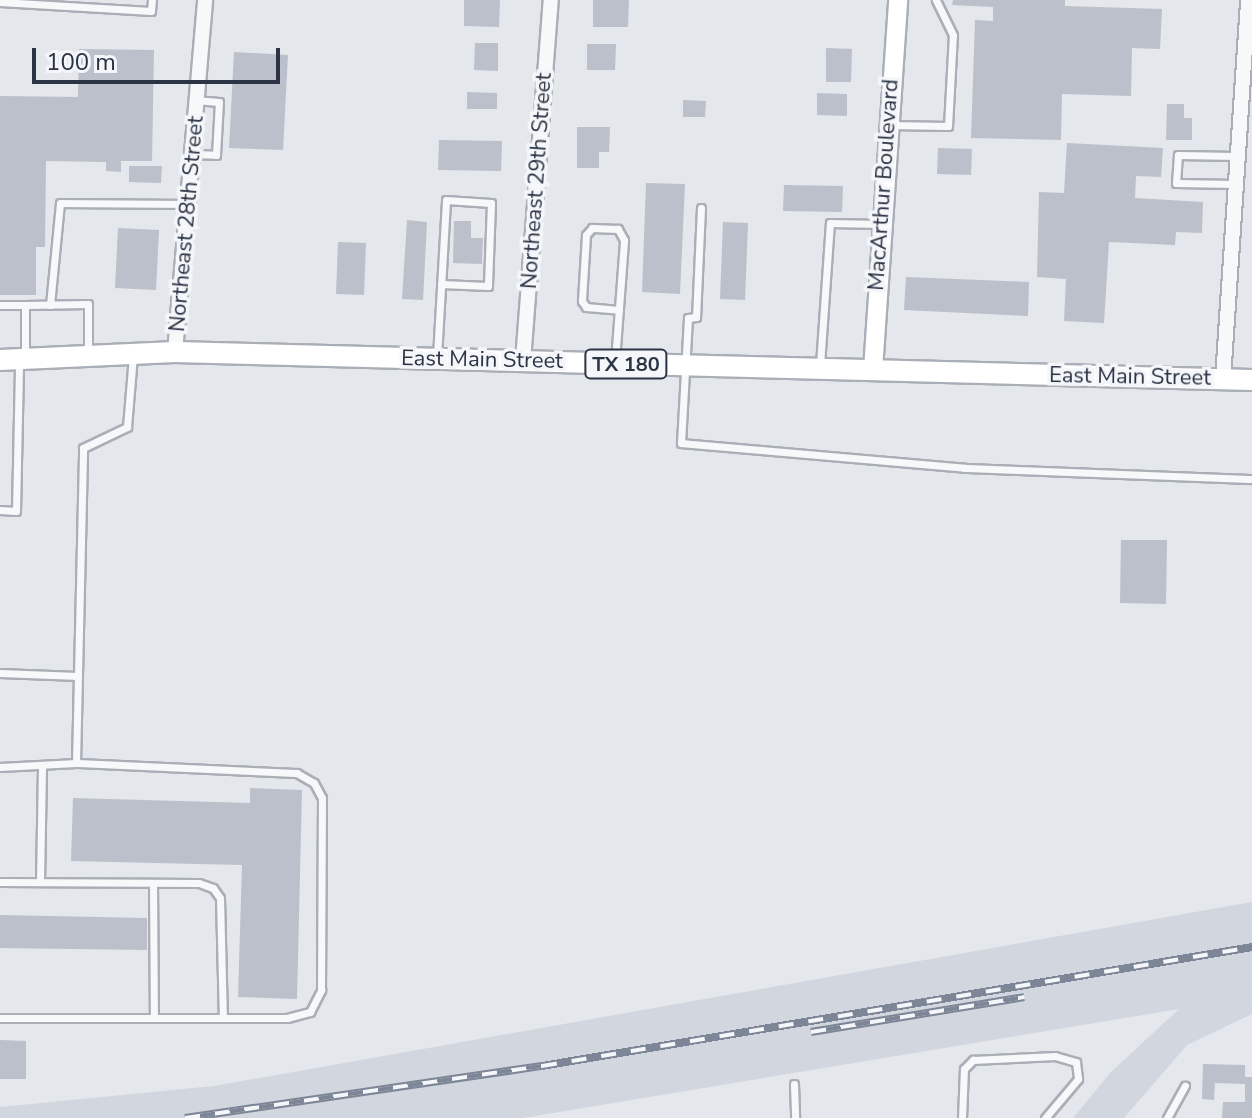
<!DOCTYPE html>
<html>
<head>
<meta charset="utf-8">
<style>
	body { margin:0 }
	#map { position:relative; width:1252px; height:1118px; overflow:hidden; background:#e4e7ec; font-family:"Nunito Sans",sans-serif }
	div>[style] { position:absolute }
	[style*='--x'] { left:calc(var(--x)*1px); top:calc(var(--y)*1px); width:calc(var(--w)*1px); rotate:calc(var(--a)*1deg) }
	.built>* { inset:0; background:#d2d6de }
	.building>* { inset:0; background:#bbc0ca }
	.roads { filter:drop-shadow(2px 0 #a9aeb7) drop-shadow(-2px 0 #a9aeb7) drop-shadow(0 2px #a9aeb7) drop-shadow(0 -2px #a9aeb7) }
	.service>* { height:7px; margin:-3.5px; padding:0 3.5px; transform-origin:3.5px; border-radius:3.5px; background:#f7f8fa }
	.minor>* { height:14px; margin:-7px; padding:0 7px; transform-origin:7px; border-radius:7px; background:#f7f8fa }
	.secondary>* { height:18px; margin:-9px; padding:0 9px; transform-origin:9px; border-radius:9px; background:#fff }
	.primary>* { height:20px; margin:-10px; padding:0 10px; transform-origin:10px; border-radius:10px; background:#fff }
	.rail>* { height:8px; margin-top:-4px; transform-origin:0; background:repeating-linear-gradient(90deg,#f4f6f9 0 15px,#7d8696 0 30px); box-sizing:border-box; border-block:2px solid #7d8696 }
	span { translate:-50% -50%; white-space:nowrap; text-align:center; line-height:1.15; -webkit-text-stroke:7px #f4f6f9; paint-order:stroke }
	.shield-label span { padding:2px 6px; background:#f4f6f9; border:2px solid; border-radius:6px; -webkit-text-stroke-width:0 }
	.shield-label { font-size:20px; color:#2b3445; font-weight:700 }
	.street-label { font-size:22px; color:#2b3445 }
	.scale { position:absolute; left:32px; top:48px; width:248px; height:36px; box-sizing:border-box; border:4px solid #2b3445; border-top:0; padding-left:10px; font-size:24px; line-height:28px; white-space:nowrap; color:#2b3445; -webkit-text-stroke:6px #f4f6f9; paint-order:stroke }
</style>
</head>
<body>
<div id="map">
	<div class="built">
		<i style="clip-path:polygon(1252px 902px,1252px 1014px,1187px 1045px,1124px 1118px,1073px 1118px,1111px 1072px,1179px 1009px,523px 1118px,0 1118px,0 1107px,214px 1086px)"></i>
	</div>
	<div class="building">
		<i style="clip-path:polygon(464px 0,500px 0,499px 27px,464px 26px)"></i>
		<i style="clip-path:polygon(593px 0,629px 0,628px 27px,593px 27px)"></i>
		<i style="clip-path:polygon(953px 0,1065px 0,1065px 6px,1162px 9px,1160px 49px,1132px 48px,1131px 96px,1062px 94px,1061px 140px,971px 138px,975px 20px,993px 21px,993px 7px,952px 5px)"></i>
		<i style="clip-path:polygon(475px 43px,498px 43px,498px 71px,474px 70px)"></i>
		<i style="clip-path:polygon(587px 44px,616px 44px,615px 70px,587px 70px)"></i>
		<i style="clip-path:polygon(826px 48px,852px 49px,851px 82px,826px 82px)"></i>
		<i style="clip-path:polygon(79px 49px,154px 50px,152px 161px,121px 161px,121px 172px,106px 171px,106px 162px,46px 161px,45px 247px,36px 247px,36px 295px,0 295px,0 96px,78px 97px)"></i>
		<i style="clip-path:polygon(234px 52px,288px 55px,283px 150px,229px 148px)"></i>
		<i style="clip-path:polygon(467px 92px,497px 93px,497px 109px,467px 109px)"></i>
		<i style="clip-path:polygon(817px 93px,847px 94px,847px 116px,817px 115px)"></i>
		<i style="clip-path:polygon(683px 100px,706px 101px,705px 117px,683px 117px)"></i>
		<i style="clip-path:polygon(1167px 104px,1184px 104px,1184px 118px,1192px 118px,1192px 140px,1166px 140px)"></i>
		<i style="clip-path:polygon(577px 127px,610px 127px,609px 152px,599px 152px,599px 168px,577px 168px)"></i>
		<i style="clip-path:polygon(439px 140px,502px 141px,501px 171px,438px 170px)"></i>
		<i style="clip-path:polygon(1067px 143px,1163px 148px,1161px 177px,1136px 176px,1135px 198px,1203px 202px,1202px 233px,1176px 232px,1175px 245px,1109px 242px,1104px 323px,1064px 321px,1066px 279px,1037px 277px,1039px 192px,1064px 193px)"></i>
		<i style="clip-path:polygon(938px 148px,972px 149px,971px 175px,937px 174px)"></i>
		<i style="clip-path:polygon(129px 166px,162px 166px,161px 183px,129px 182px)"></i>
		<i style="clip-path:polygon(646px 183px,685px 184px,680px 294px,642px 292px)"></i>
		<i style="clip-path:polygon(784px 185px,843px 186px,842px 212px,783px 211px)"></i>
		<i style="clip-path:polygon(407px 220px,427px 222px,423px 300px,402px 299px)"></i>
		<i style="clip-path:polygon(454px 221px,471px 221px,471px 238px,483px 238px,482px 264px,453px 263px)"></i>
		<i style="clip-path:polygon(723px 222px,748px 223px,745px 300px,720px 299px)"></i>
		<i style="clip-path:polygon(118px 228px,159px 230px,156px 290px,115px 288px)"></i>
		<i style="clip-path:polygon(338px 242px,366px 243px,364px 295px,336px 294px)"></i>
		<i style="clip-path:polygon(906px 277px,1029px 282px,1028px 316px,904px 310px)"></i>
		<i style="clip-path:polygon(1121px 540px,1167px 540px,1166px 604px,1120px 603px)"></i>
		<i style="clip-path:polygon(250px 788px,302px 790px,297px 999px,238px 997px,242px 865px,71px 861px,73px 798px,250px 803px)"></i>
		<i style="clip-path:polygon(0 915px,147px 918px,147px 950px,0 948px)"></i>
		<i style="clip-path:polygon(0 1040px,26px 1041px,26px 1079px,0 1079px)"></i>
		<i style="clip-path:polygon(1203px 1064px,1245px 1065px,1245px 1077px,1252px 1077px,1252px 1118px,1222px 1118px,1223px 1102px,1245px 1102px,1245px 1084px,1215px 1083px,1214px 1100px,1202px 1099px)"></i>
	</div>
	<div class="roads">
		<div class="service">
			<i style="--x:0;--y:2;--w:151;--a:3.4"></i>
			<i style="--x:151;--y:11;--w:11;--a:-85"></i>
			<i style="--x:889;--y:125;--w:59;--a:1"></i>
			<i style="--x:948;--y:126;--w:91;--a:-86.9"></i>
			<i style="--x:953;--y:35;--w:39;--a:-116"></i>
			<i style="--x:193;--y:154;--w:23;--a:2"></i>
			<i style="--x:216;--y:155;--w:53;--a:-86.8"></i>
			<i style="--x:219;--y:102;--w:21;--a:-175"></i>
			<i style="--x:1236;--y:184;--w:60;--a:-179"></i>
			<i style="--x:1176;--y:183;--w:28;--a:-86"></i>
			<i style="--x:1178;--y:155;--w:59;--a:1"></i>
			<i style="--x:701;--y:208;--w:109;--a:92.6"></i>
			<i style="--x:696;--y:317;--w:8;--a:173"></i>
			<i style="--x:688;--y:318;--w:125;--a:93.2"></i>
			<i style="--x:681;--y:443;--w:284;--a:5"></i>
			<i style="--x:964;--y:468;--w:288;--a:2.2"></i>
			<i style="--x:0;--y:305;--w:25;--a:0"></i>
			<i style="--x:25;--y:305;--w:53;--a:90"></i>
			<i style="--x:25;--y:305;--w:63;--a:-0.9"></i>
			<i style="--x:88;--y:304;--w:52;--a:90"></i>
			<i style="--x:50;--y:305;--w:102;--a:-84.4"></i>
			<i style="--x:60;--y:203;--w:128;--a:0.4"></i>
			<i style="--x:437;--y:357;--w:157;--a:-86.7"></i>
			<i style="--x:446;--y:200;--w:45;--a:3.8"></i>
			<i style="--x:491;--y:203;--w:83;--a:92.1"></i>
			<i style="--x:488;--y:286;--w:47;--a:-177.6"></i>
			<i style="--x:615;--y:361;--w:121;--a:-85.7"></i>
			<i style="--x:624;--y:240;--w:13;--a:-119"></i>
			<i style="--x:618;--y:229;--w:26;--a:-178"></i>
			<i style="--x:592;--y:228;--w:9;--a:131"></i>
			<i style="--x:586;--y:235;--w:66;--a:93.5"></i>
			<i style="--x:582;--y:301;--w:7;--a:56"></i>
			<i style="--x:586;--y:307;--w:33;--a:5"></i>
			<i style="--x:820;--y:365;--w:142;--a:-86"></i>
			<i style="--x:830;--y:223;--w:51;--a:1.1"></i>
			<i style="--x:0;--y:510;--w:16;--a:4"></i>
			<i style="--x:16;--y:511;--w:149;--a:-88.8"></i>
			<i style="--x:0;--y:673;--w:78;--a:2.2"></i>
			<i style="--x:0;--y:767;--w:76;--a:-3"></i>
			<i style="--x:76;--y:763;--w:315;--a:-88.7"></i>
			<i style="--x:83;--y:448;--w:49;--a:-25.5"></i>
			<i style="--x:127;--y:427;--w:71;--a:-85.2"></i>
			<i style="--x:0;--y:882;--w:199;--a:0.3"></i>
			<i style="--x:199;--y:883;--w:15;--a:20"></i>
			<i style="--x:213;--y:888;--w:12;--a:55"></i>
			<i style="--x:220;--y:898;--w:120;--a:88.6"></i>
			<i style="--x:40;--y:882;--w:114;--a:-89"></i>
			<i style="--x:153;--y:883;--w:135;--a:89.6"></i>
			<i style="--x:0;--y:1018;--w:287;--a:0"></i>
			<i style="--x:287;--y:1018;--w:24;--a:-15"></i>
			<i style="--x:310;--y:1012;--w:25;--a:-63"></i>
			<i style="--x:321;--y:990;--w:192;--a:-89.7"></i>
			<i style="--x:322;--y:798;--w:17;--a:-118"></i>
			<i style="--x:314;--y:783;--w:20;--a:-150"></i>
			<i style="--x:297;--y:773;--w:221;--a:-177.4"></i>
			<i style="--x:794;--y:1084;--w:34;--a:88"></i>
			<i style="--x:962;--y:1118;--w:49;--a:-87.7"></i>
			<i style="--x:964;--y:1069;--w:13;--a:-45"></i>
			<i style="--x:973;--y:1060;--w:82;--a:-2.8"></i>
			<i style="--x:1055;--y:1056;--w:22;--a:16"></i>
			<i style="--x:1076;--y:1062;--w:17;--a:83"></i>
			<i style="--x:1078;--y:1079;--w:51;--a:130.2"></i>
			<i style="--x:1167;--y:1118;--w:37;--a:-61"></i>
		</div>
		<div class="minor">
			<i style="--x:175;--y:352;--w:353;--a:-85.1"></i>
			<i style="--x:523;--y:361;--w:362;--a:-85.6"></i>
			<i style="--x:1223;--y:379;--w:380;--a:-86.2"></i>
		</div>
		<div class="secondary">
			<i style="--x:873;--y:370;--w:371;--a:-86.1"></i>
		</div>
		<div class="primary">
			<i style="--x:0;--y:360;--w:175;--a:-2.6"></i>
			<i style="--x:175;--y:352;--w:1077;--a:1.49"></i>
		</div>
	</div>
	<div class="rail">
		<i style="--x:811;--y:1032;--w:216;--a:-9.3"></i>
		<i style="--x:185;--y:1118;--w:361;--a:-8.3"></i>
		<i style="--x:542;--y:1066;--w:720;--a:-9.51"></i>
	</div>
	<div class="shield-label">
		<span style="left:626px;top:364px">TX 180</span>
	</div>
	<div class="street-label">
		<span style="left:537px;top:181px;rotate:-86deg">Northeast 29th Street</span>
		<span style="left:884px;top:185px;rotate:-86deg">MacArthur Boulevard</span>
		<span style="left:187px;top:224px;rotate:-85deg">Northeast 28th Street</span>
		<span style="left:482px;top:360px;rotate:1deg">East Main Street</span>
		<span style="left:1130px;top:377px;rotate:1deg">East Main Street</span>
	</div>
	<div class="scale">100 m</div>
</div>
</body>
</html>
